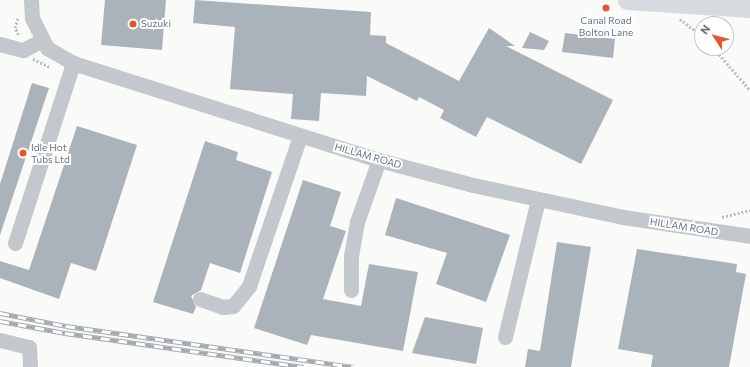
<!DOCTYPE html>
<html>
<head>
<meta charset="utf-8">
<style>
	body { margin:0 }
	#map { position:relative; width:750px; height:367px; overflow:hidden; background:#fafaf8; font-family:Commissioner,sans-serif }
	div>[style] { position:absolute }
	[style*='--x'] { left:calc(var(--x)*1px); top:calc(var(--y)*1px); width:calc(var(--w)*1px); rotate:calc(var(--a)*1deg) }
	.building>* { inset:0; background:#aab3b9 }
	.path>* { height:2.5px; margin-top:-1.25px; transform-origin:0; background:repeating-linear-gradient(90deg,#bbbfc2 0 2px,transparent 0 4px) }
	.minor>* { height:15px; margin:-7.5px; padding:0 7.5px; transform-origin:7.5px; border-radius:7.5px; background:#c3c8cc }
	.major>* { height:19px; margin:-9.5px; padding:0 9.5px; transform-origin:9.5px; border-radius:9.5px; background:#d6dbdf }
	.rail>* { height:4.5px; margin-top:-2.25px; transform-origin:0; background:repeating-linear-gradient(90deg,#fff 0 9px,#a2aab0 0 18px); box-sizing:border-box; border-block:1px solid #a2aab0 }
	.dots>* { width:11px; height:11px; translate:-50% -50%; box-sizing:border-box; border:2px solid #fff; border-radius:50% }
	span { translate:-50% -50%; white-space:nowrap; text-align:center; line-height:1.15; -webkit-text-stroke:4px #fff; paint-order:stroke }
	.poi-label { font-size:10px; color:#657683 }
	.left { translate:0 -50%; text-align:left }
	.street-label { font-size:10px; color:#657683 }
	.north { position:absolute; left:694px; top:16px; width:40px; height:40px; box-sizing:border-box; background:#fff; border:1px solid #c1c8cd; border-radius:50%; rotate:306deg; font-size:11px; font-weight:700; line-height:16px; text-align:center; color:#657683 }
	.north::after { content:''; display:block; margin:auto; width:14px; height:18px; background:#e4572e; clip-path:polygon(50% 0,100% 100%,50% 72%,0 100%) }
</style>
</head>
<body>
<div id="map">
	<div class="building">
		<i style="clip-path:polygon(105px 0,166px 0,162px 50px,101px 45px)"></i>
		<i style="clip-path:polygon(195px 0,371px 12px,370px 35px,386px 36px,386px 43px,459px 81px,489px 28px,515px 46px,506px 46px,613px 100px,581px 164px,487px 117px,476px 137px,440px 118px,444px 110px,419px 97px,417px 101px,367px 76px,366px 96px,321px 93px,319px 121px,291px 119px,293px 94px,230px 89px,235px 27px,193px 23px)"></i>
		<i style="clip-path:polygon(530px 32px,549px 41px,544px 50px,522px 48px)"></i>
		<i style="clip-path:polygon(565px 33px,615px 39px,613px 58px,562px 52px)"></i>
		<i style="clip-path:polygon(32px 83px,49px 88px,0 235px,0 184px)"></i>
		<i style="clip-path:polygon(77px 126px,137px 145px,96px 271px,71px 263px,59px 299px,0 278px,0 261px,29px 270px)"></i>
		<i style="clip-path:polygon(205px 141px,238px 152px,236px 160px,272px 172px,240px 273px,210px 263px,201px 290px,191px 296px,196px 307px,193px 314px,153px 302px)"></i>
		<i style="clip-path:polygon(303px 180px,341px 192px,330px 226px,346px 231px,323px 299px,361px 306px,369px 264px,418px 272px,403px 351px,311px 335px,307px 345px,254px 328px)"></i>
		<i style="clip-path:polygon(396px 198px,510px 235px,486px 302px,436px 284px,447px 253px,385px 235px)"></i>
		<i style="clip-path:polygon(557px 242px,591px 247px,571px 367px,525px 367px,528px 349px,540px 351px)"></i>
		<i style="clip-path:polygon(637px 249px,737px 264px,736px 272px,746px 274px,729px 367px,651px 367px,653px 355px,618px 349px)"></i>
		<i style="clip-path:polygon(425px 317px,483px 328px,476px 364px,412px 353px)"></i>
	</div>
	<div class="path">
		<i style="--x:680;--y:19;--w:28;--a:38"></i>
		<i style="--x:18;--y:35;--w:8;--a:-113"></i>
		<i style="--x:15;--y:28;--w:11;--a:-75"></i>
		<i style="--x:714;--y:48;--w:55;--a:49.4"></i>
		<i style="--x:33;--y:59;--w:19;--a:25"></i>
		<i style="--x:722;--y:217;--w:29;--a:-14"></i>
	</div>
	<div class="minor">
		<i style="--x:31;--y:0;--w:18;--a:87"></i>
		<i style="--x:32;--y:18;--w:34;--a:63"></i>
		<i style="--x:47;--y:48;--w:30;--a:30"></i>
		<i style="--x:73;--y:63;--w:321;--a:17.6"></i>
		<i style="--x:379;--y:160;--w:97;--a:14.9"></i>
		<i style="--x:473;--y:185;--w:153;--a:12"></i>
		<i style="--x:623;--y:217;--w:128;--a:8.5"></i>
		<i style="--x:0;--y:44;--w:24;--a:15"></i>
		<i style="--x:23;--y:50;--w:22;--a:-27"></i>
		<i style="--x:15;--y:243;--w:189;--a:-72.1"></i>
		<i style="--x:351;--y:290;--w:34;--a:-90"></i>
		<i style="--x:351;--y:256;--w:35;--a:-80"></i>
		<i style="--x:357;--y:222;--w:66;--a:-70.5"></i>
		<i style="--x:200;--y:299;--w:24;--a:19"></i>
		<i style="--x:223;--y:307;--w:10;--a:-6"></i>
		<i style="--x:233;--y:306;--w:26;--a:-51"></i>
		<i style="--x:249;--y:286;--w:158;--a:-71.2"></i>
		<i style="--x:505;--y:337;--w:141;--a:-76.5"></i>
		<i style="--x:0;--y:340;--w:30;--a:14"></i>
		<i style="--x:29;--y:347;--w:20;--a:87"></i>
	</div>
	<div class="major">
		<i style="--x:627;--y:0;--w:123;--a:3.7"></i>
	</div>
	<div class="rail">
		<i style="--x:0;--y:313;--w:67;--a:11.1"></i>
		<i style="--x:66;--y:326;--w:290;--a:8.1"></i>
		<i style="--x:0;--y:321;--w:66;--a:10.5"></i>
		<i style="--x:65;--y:333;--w:241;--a:8.1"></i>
	</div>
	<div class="dots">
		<i style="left:606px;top:8px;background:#e4572e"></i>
		<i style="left:133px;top:24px;background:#e4572e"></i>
		<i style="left:23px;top:153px;background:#e4572e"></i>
	</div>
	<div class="poi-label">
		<span style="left:606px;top:26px">Canal Road<br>Bolton Lane</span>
		<span class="left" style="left:141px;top:24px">Suzuki</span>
		<span class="left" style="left:31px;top:153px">Idle Hot<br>Tubs Ltd</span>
	</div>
	<div class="street-label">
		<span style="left:368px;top:156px;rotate:16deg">HILLAM ROAD</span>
		<span style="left:684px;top:227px;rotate:9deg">HILLAM ROAD</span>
	</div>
	<div class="north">N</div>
</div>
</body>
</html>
